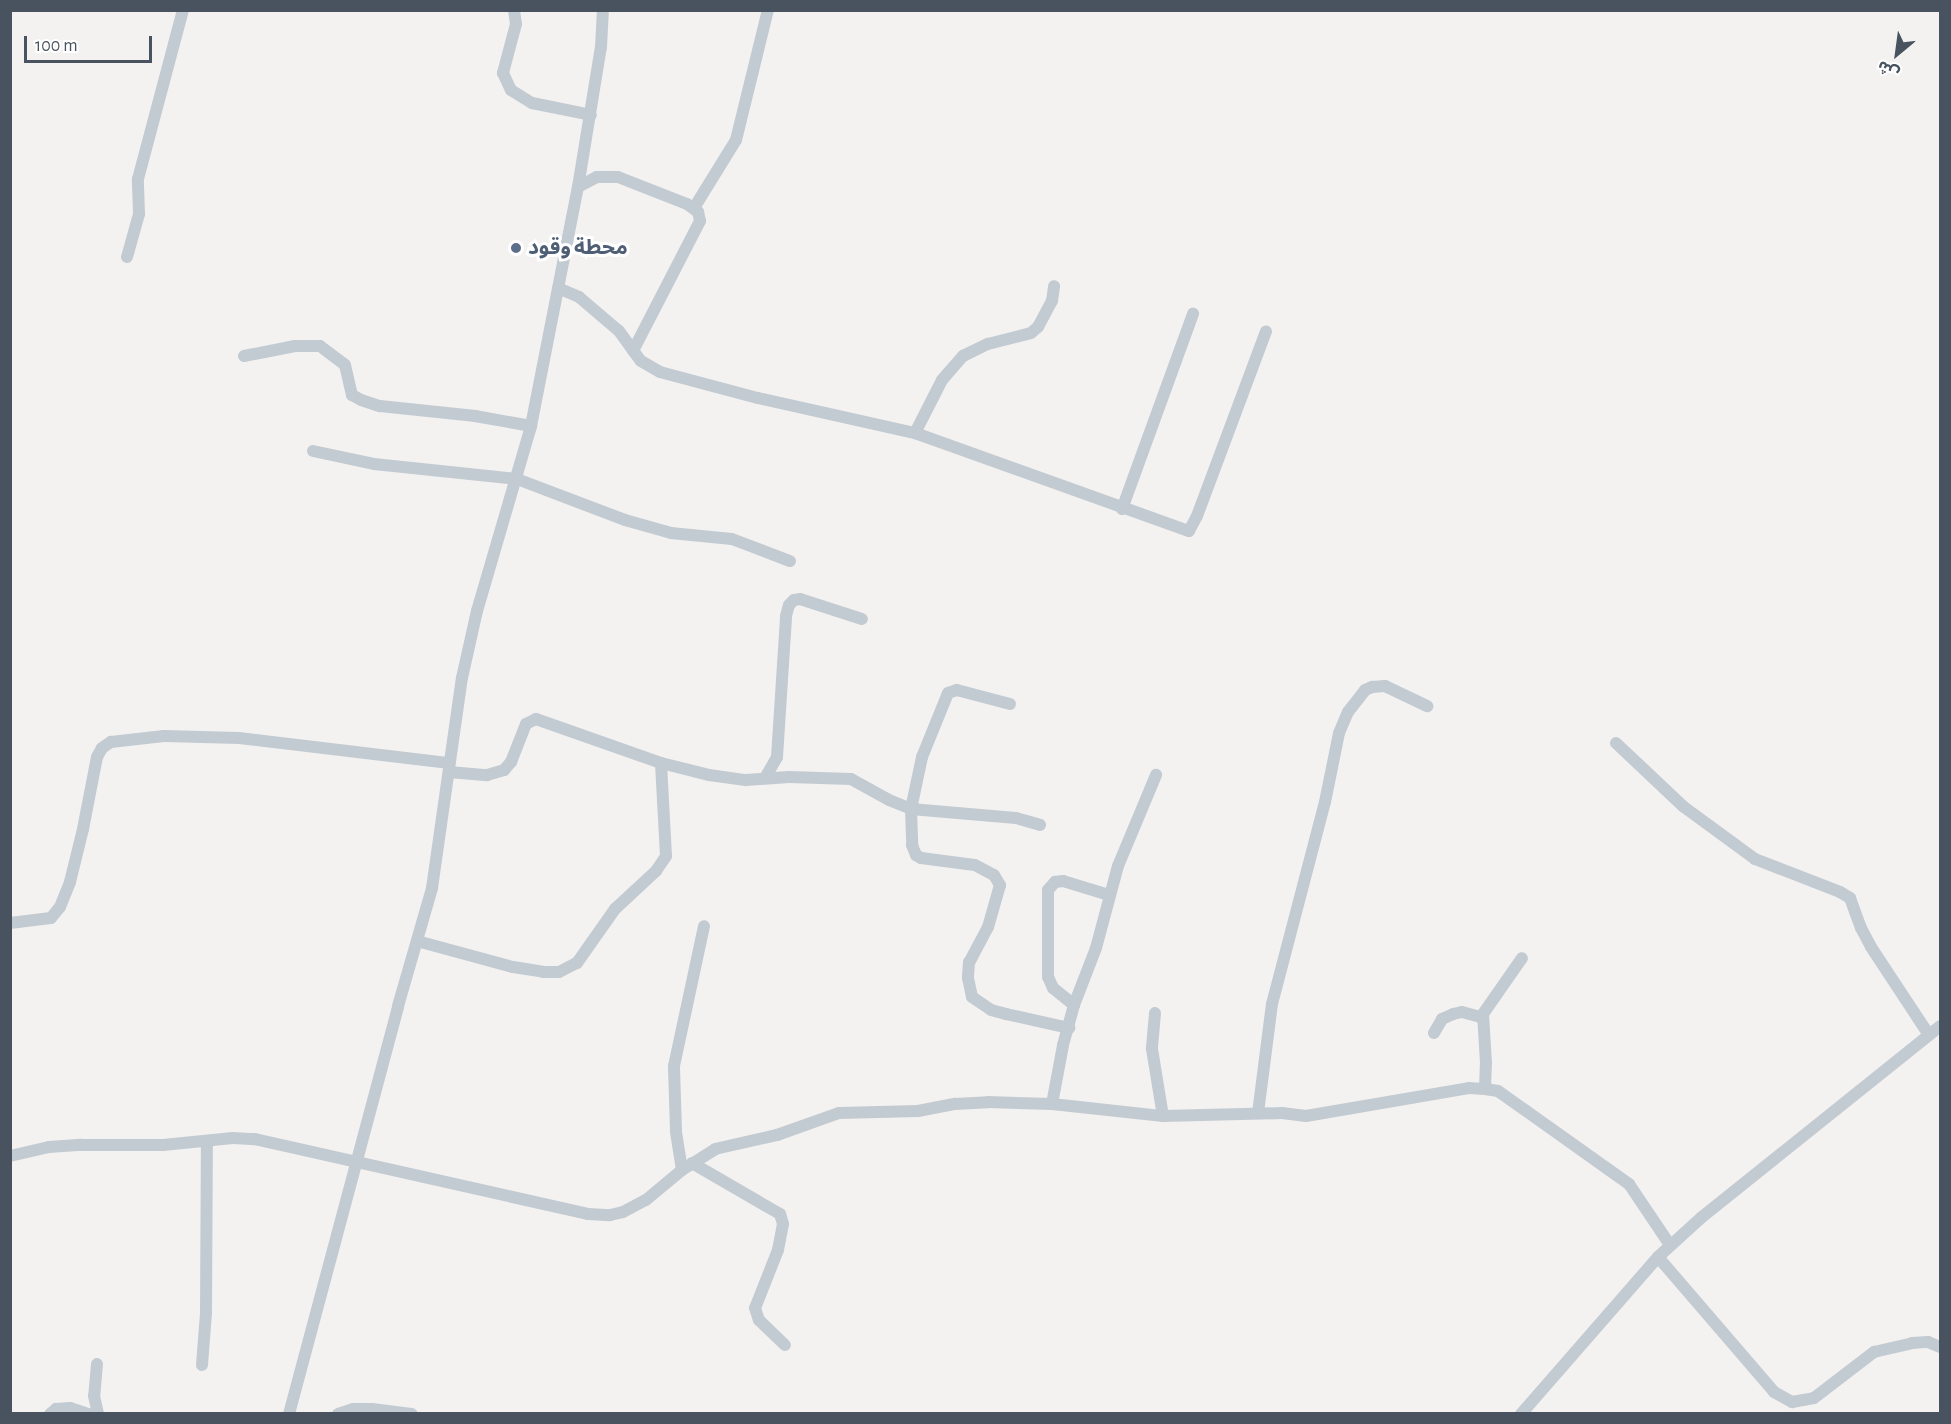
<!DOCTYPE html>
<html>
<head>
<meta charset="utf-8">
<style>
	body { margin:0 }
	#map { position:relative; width:1951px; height:1424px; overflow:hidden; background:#f4f2f1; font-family:"Alegreya Sans","Noto Sans Arabic",sans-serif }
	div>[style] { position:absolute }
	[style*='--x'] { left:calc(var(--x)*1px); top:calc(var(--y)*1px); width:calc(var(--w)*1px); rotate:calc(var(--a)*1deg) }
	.minor>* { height:12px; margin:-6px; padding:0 6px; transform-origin:6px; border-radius:6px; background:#c3cbd2 }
	.dots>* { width:16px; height:16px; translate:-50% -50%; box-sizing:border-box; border:3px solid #fff; border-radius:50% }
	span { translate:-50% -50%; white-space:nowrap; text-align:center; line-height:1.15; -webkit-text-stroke:6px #fff; paint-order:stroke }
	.service-label { font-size:21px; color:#4e5e75; font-weight:700 }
	.left { translate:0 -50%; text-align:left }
	.frame { position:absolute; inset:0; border:12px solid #49535f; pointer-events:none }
	.north { position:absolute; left:1867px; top:24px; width:60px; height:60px; -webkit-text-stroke:4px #fff; paint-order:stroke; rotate:209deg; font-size:16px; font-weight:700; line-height:24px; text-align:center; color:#49535f }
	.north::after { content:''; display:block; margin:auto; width:21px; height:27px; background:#49535f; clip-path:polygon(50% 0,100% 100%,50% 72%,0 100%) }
	.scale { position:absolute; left:24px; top:36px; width:128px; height:27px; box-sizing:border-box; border:3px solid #49535f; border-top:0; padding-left:8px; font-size:18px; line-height:21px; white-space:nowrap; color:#49535f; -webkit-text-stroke:4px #fff; paint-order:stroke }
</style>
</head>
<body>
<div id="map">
	<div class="minor">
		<i style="--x:514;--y:10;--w:14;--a:82"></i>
		<i style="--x:516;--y:24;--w:51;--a:104.9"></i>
		<i style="--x:503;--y:73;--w:19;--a:65"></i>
		<i style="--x:511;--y:90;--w:25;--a:32"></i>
		<i style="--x:532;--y:103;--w:60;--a:11.5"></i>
		<i style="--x:578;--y:187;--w:21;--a:-28"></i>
		<i style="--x:597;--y:177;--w:21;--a:0"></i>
		<i style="--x:618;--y:177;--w:74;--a:21.4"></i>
		<i style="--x:687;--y:204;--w:14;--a:36"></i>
		<i style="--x:698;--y:212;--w:9;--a:77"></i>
		<i style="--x:700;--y:221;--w:146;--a:117.3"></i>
		<i style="--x:694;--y:208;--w:80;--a:-58.3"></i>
		<i style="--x:736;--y:140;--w:134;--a:-76.2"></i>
		<i style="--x:127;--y:257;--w:45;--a:-74.4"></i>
		<i style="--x:139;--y:214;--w:35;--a:-92"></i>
		<i style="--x:138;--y:179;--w:175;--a:-75.1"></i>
		<i style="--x:558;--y:288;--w:23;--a:23"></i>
		<i style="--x:579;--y:297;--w:52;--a:40.4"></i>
		<i style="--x:619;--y:331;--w:37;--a:54"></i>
		<i style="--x:641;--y:361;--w:22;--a:30"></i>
		<i style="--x:660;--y:372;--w:101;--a:14.9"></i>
		<i style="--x:758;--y:398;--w:161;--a:12.6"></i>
		<i style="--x:915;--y:433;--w:291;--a:19.7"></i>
		<i style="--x:1189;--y:531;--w:17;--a:-62"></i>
		<i style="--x:1197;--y:516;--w:197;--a:-69.5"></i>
		<i style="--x:244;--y:356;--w:52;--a:-11.1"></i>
		<i style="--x:295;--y:346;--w:25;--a:0"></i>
		<i style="--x:320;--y:346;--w:31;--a:37"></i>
		<i style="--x:345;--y:365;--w:31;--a:77"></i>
		<i style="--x:352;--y:395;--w:10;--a:29"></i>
		<i style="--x:361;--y:400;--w:20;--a:18"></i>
		<i style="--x:380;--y:406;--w:96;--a:6"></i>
		<i style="--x:475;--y:416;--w:57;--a:10.1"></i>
		<i style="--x:915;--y:433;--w:59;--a:-63"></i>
		<i style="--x:942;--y:380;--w:32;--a:-49"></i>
		<i style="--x:963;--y:356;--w:28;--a:-26"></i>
		<i style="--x:988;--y:344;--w:44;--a:-14.3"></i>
		<i style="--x:1031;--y:333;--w:9;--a:-41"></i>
		<i style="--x:1038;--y:327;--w:30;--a:-62"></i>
		<i style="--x:1052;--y:301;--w:15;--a:-82"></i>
		<i style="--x:313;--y:451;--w:62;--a:12"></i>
		<i style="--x:374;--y:464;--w:144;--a:6"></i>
		<i style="--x:517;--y:479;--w:116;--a:20.8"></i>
		<i style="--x:625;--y:520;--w:48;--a:15.8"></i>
		<i style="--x:671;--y:533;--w:61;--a:5.6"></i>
		<i style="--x:732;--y:539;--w:62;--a:20.8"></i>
		<i style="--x:1122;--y:509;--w:208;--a:-70"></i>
		<i style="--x:1010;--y:704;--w:55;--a:-165.2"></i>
		<i style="--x:957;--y:690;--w:9;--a:162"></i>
		<i style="--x:948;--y:693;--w:69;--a:112.1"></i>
		<i style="--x:922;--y:757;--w:53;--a:101.9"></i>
		<i style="--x:911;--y:809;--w:36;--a:88"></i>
		<i style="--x:912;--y:845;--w:11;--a:68"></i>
		<i style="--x:916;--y:855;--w:6;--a:31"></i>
		<i style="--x:921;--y:858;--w:54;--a:7.4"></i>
		<i style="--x:975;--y:865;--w:21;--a:28"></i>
		<i style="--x:994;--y:875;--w:12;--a:59"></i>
		<i style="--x:1000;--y:885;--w:44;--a:105.9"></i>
		<i style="--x:988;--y:927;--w:40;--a:118"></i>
		<i style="--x:969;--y:962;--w:16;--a:94"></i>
		<i style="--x:968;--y:978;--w:19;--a:78"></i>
		<i style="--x:972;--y:997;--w:23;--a:34"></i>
		<i style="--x:991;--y:1010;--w:16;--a:15"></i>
		<i style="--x:1006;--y:1014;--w:65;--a:12.5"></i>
		<i style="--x:1616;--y:743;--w:93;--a:43.3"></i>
		<i style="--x:1684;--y:807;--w:88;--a:36.2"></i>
		<i style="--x:1755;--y:859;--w:91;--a:21.2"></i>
		<i style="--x:1840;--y:892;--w:12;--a:31"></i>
		<i style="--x:1850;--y:898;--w:32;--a:70"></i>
		<i style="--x:1861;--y:928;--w:21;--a:62"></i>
		<i style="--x:1871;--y:947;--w:105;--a:56.6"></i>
		<i style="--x:449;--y:772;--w:38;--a:5"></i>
		<i style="--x:487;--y:775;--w:18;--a:-16"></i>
		<i style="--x:504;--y:770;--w:11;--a:-49"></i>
		<i style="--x:511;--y:762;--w:41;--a:-68.5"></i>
		<i style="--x:526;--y:724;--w:11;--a:-27"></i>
		<i style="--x:536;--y:719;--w:133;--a:19.4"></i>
		<i style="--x:661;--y:763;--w:49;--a:14"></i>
		<i style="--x:709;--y:775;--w:37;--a:8"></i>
		<i style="--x:746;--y:780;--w:43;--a:-4"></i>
		<i style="--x:789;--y:777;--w:62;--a:1.8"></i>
		<i style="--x:851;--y:779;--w:43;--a:28.9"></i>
		<i style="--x:889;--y:800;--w:24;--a:22"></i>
		<i style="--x:911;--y:809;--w:105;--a:4.9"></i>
		<i style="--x:1016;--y:818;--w:25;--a:16"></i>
		<i style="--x:765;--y:778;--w:24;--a:-60"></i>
		<i style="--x:777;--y:757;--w:141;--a:-86.3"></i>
		<i style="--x:786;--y:616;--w:11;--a:-75"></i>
		<i style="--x:789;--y:605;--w:7;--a:-45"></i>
		<i style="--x:794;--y:600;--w:6;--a:-9"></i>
		<i style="--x:800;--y:599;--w:65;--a:17.9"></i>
		<i style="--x:10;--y:923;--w:41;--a:-7"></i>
		<i style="--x:51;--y:918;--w:14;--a:-51"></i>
		<i style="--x:60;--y:907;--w:27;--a:-68"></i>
		<i style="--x:70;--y:882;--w:55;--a:-76.2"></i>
		<i style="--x:83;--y:829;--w:73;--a:-79"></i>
		<i style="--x:97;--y:757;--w:10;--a:-61"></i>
		<i style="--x:102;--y:748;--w:11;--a:-34"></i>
		<i style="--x:111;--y:742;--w:53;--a:-6.5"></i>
		<i style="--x:164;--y:736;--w:75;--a:1.5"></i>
		<i style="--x:239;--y:738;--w:212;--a:6.8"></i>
		<i style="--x:417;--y:941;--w:99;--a:15.2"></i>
		<i style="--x:513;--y:967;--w:30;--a:9"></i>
		<i style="--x:543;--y:972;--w:16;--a:0"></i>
		<i style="--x:559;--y:972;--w:20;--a:-27"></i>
		<i style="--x:577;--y:963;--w:66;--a:-54.9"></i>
		<i style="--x:615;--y:909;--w:56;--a:-42.8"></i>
		<i style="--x:656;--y:871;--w:18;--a:-56"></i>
		<i style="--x:666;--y:856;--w:93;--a:-93.1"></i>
		<i style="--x:1074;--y:1005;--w:27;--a:-141"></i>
		<i style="--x:1053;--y:988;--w:12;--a:-114"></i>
		<i style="--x:1048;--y:977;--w:87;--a:-90"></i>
		<i style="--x:1048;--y:890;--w:11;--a:-49"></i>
		<i style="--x:1055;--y:882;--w:8;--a:-7"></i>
		<i style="--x:1063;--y:881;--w:48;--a:16.9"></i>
		<i style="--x:1155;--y:1013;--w:36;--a:95"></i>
		<i style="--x:1152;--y:1049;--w:68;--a:80.7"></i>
		<i style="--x:1434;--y:1033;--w:16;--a:-60"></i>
		<i style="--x:1442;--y:1019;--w:12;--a:-24"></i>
		<i style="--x:1453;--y:1014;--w:9;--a:-13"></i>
		<i style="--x:1462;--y:1012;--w:20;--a:15"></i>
		<i style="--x:1485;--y:1089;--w:26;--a:-88"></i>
		<i style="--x:1486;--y:1063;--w:49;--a:-93.5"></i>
		<i style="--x:1483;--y:1014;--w:68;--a:-55.1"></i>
		<i style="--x:1052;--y:1104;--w:60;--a:-79.4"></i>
		<i style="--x:1063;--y:1045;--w:41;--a:-74.6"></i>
		<i style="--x:1074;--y:1005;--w:61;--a:-68.9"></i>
		<i style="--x:1096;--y:948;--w:85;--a:-75"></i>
		<i style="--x:1118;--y:866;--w:99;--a:-67.3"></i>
		<i style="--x:1258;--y:1113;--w:110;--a:-82.7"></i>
		<i style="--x:1272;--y:1004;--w:209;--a:-75.3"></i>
		<i style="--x:1325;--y:802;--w:70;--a:-78.5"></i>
		<i style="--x:1339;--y:733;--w:23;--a:-67"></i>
		<i style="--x:1348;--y:712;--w:28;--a:-52"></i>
		<i style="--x:1365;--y:690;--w:8;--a:-23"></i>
		<i style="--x:1372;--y:687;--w:13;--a:-4"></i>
		<i style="--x:1385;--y:686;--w:47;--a:25.5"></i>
		<i style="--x:10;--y:1156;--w:40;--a:-13"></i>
		<i style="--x:49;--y:1147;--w:32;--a:-4"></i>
		<i style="--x:81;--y:1145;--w:82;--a:0"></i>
		<i style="--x:163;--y:1145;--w:70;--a:-5.7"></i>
		<i style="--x:233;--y:1138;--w:22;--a:3"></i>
		<i style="--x:255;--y:1139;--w:341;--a:12.7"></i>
		<i style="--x:588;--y:1214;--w:22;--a:3"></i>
		<i style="--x:610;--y:1215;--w:13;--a:-13"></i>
		<i style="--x:623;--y:1212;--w:26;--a:-28"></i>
		<i style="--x:646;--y:1200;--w:47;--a:-39.8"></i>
		<i style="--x:682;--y:1170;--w:39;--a:-32"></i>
		<i style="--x:715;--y:1149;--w:64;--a:-12.7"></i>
		<i style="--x:777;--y:1135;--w:66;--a:-19.5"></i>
		<i style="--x:839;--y:1113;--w:79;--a:-1.5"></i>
		<i style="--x:918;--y:1111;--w:38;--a:-11"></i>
		<i style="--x:955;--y:1104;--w:33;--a:-3"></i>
		<i style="--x:988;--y:1102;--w:64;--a:1.8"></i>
		<i style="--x:1052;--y:1104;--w:112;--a:6.2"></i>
		<i style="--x:1163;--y:1116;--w:119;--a:-1.4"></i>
		<i style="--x:1282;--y:1113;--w:24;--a:7"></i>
		<i style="--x:1306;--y:1116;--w:165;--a:-9.7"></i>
		<i style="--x:1469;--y:1088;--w:16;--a:4"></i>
		<i style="--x:1485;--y:1089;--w:13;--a:9"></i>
		<i style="--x:1498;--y:1091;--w:161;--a:35.4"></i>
		<i style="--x:1629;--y:1184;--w:73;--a:56.1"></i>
		<i style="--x:692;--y:1163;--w:102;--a:30.1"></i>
		<i style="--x:780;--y:1214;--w:10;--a:73"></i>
		<i style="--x:783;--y:1224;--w:26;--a:101"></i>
		<i style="--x:778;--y:1250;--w:62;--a:111.6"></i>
		<i style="--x:755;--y:1308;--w:13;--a:72"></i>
		<i style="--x:759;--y:1320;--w:36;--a:44"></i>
		<i style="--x:682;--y:1170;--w:39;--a:-99"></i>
		<i style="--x:676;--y:1131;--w:65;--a:-91.8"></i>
		<i style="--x:674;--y:1066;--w:143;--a:-77.9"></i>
		<i style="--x:1658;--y:1257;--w:178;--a:49.3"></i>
		<i style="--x:1774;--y:1392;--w:21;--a:29"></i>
		<i style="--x:1792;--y:1402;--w:22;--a:-10"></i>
		<i style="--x:1814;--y:1398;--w:76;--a:-37.5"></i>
		<i style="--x:1874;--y:1352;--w:39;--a:-13"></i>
		<i style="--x:1912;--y:1343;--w:16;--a:-4"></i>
		<i style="--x:1928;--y:1342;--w:13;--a:23"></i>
		<i style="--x:97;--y:1364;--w:32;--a:95"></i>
		<i style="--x:94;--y:1396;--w:18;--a:77"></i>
		<i style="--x:202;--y:1365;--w:52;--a:-85.6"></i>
		<i style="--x:206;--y:1313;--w:172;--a:-89.7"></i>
		<i style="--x:50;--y:1414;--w:8;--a:-40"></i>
		<i style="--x:56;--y:1409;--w:14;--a:-4"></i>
		<i style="--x:70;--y:1408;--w:20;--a:18"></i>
		<i style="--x:289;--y:1414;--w:422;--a:-75"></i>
		<i style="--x:398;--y:1006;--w:123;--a:-73.9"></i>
		<i style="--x:432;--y:888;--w:212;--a:-81.9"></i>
		<i style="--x:462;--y:678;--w:69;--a:-77.4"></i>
		<i style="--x:477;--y:611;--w:193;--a:-73.7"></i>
		<i style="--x:531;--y:426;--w:244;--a:-78.9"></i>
		<i style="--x:578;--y:187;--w:142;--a:-80.7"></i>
		<i style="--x:601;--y:47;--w:37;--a:-87"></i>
		<i style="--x:338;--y:1414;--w:16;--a:-18"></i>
		<i style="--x:353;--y:1409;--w:19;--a:0"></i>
		<i style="--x:372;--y:1409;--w:40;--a:7.1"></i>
		<i style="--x:1521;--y:1414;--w:208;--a:-48.9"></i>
		<i style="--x:1658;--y:1257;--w:59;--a:-42.3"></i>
		<i style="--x:1702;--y:1217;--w:305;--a:-38.7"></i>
	</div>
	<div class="dots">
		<i style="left:516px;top:248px;background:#5c6f8a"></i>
	</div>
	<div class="service-label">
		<span class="left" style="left:528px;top:248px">محطة وقود</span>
	</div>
	<div class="frame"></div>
	<div class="north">ش</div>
	<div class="scale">100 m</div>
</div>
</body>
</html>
